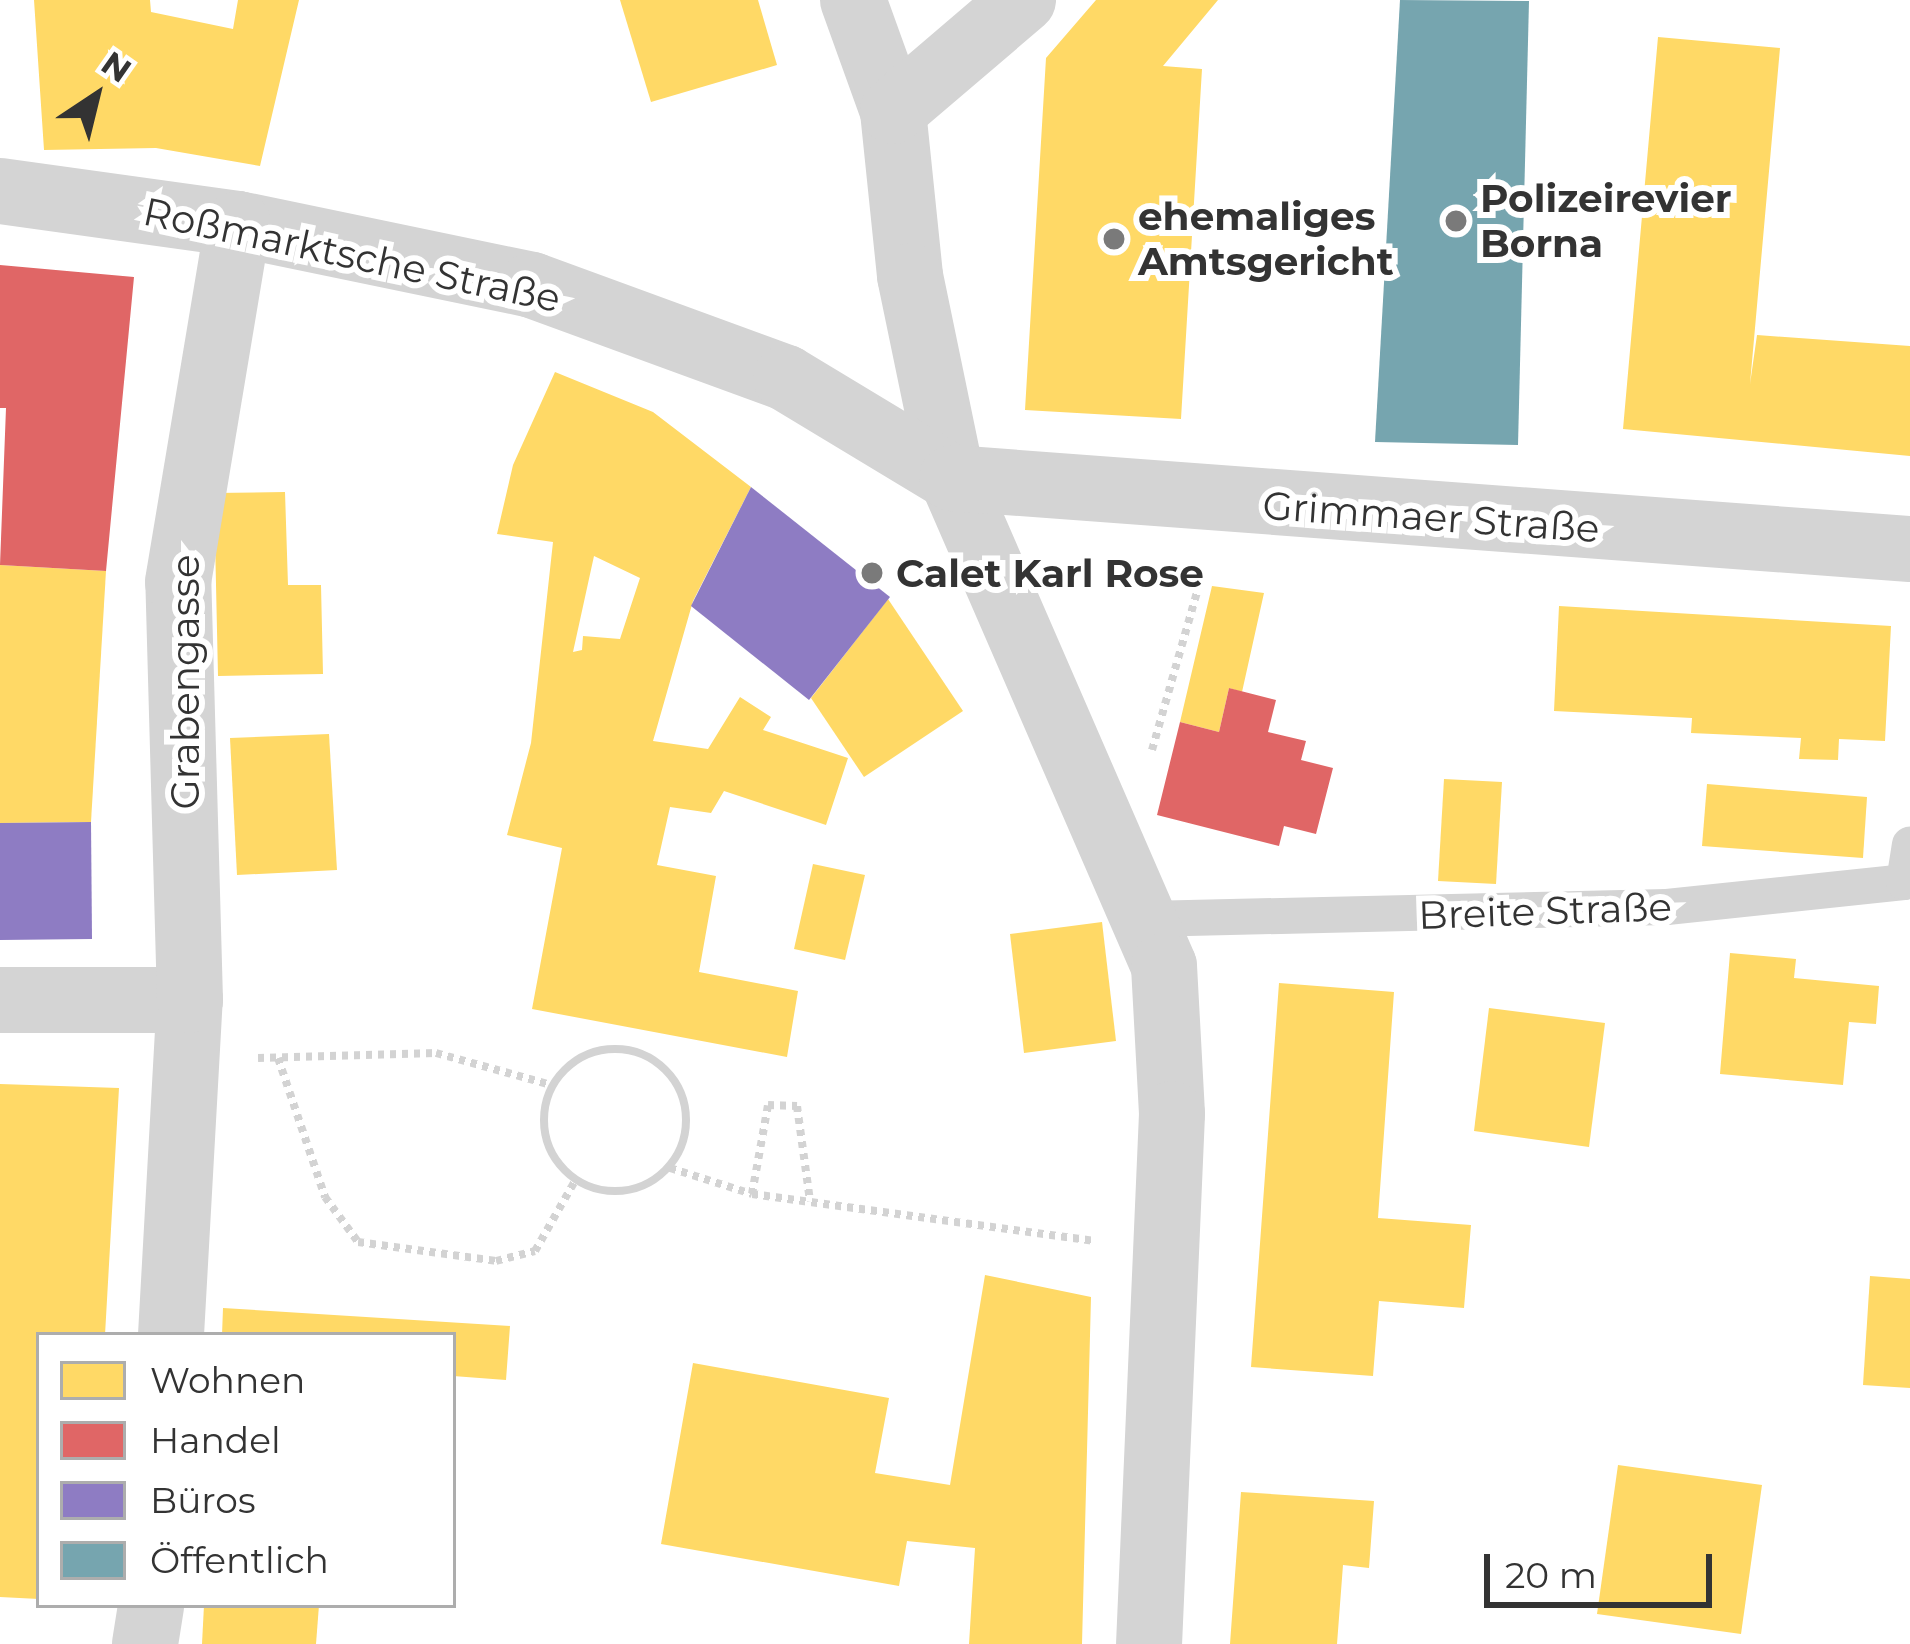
<!DOCTYPE html>
<html>
<head>
<meta charset="utf-8">
<style>
	body { margin:0 }
	#map { position:relative; width:1910px; height:1644px; overflow:hidden; background:#fff; font-family:Montserrat,sans-serif }
	div>[style] { position:absolute }
	[style*='--x'] { left:calc(var(--x)*1px); top:calc(var(--y)*1px); width:calc(var(--w)*1px); rotate:calc(var(--a)*1deg) }
	.homes>* { inset:0; background:#ffd966 }
	.shops>* { inset:0; background:#e06666 }
	.offices>* { inset:0; background:#8e7cc3 }
	.public>* { inset:0; background:#76a5af }
	.path>* { height:8px; margin-top:-4px; transform-origin:0; background:repeating-linear-gradient(90deg,#d3d3d3 0 6px,transparent 0 12px) }
	.path>.ring { margin:-4px; padding:0; box-sizing:content-box; background:none; border:8px solid #d3d3d3; border-radius:50% }
	.service>* { height:36px; margin:-18px; padding:0 18px; transform-origin:18px; border-radius:18px; background:#d4d4d4 }
	.minor>* { height:66px; margin:-33px; padding:0 33px; transform-origin:33px; border-radius:33px; background:#d4d4d4 }
	.dots>* { width:33px; height:33px; translate:-50% -50%; box-sizing:border-box; border:6px solid #fff; border-radius:50% }
	span { translate:-50% -50%; white-space:nowrap; text-align:center; line-height:1.15; -webkit-text-stroke:12px #fff; paint-order:stroke }
	.poi-label { font-size:39px; color:#333; font-weight:700 }
	.left { translate:0 -50%; text-align:left }
	.street-label { font-size:39px; color:#333 }
	.legend { position:absolute; left:36px; top:1332px; width:420px; height:276px; box-sizing:border-box; background:#fff; border:3px solid #adadad; margin:0; padding:15px 21px; list-style:none; font-size:36px; color:#333 }
	.legend li { display:flex; align-items:center; gap:24px; height:60px }
	.legend b { width:60px; border:3px solid #adadad }
	.north { position:absolute; left:36px; top:36px; width:120px; height:120px; -webkit-text-stroke:9px #fff; paint-order:stroke; rotate:35deg; font-size:33px; font-weight:700; line-height:48px; text-align:center; color:#333 }
	.north::after { content:''; display:block; margin:auto; width:42px; height:54px; background:#333; clip-path:polygon(50% 0,100% 100%,50% 72%,0 100%) }
	.scale { position:absolute; left:1484px; top:1554px; width:228px; height:54px; box-sizing:border-box; border:6px solid #333; border-top:0; padding-left:15px; font-size:36px; line-height:42px; white-space:nowrap; color:#333; -webkit-text-stroke:9px #fff; paint-order:stroke }
</style>
</head>
<body>
<div id="map">
	<div class="homes">
		<i style="clip-path:polygon(34px 0,150px 0,151px 12px,233px 29px,238px 0,299px 0,260px 166px,156px 148px,44px 150px)"></i>
		<i style="clip-path:polygon(620px 0,758px 0,777px 65px,651px 102px)"></i>
		<i style="clip-path:polygon(1096px 0,1218px 0,1163px 66px,1202px 69px,1181px 419px,1025px 410px,1046px 58px)"></i>
		<i style="clip-path:polygon(1658px 37px,1780px 48px,1750px 384px,1757px 335px,1910px 346px,1910px 456px,1623px 429px)"></i>
		<i style="clip-path:polygon(evenodd,555px 372px,653px 412px,751px 487px,693px 601px,653px 741px,708px 749px,740px 697px,771px 717px,763px 730px,848px 758px,826px 825px,724px 791px,711px 813px,670px 807px,657px 865px,716px 876px,699px 972px,798px 991px,787px 1057px,532px 1009px,562px 848px,507px 835px,531px 743px,553px 542px,497px 534px,513px 465px,555px 372px,594px 556px,640px 578px,620px 639px,583px 636px,582px 650px,573px 652px,594px 556px)"></i>
		<i style="clip-path:polygon(285px 492px,288px 585px,321px 585px,323px 674px,218px 676px,214px 493px)"></i>
		<i style="clip-path:polygon(0 565px,106px 571px,91px 822px,0 823px)"></i>
		<i style="clip-path:polygon(1212px 586px,1264px 593px,1242px 692px,1229px 688px,1219px 732px,1180px 722px)"></i>
		<i style="clip-path:polygon(888px 599px,963px 711px,864px 777px,811px 698px)"></i>
		<i style="clip-path:polygon(1559px 606px,1891px 626px,1885px 741px,1839px 739px,1838px 760px,1799px 759px,1801px 738px,1691px 733px,1692px 718px,1554px 711px)"></i>
		<i style="clip-path:polygon(329px 734px,337px 870px,237px 875px,230px 738px)"></i>
		<i style="clip-path:polygon(1444px 779px,1502px 782px,1496px 884px,1438px 881px)"></i>
		<i style="clip-path:polygon(1707px 784px,1867px 797px,1863px 858px,1702px 846px)"></i>
		<i style="clip-path:polygon(813px 864px,865px 875px,845px 960px,794px 949px)"></i>
		<i style="clip-path:polygon(1102px 922px,1116px 1041px,1024px 1053px,1010px 934px)"></i>
		<i style="clip-path:polygon(1730px 953px,1796px 959px,1794px 978px,1879px 986px,1876px 1024px,1849px 1022px,1843px 1085px,1720px 1074px)"></i>
		<i style="clip-path:polygon(1279px 983px,1394px 992px,1378px 1218px,1471px 1225px,1464px 1308px,1379px 1301px,1373px 1376px,1251px 1367px)"></i>
		<i style="clip-path:polygon(1489px 1008px,1605px 1023px,1589px 1147px,1474px 1131px)"></i>
		<i style="clip-path:polygon(0 1084px,119px 1088px,105px 1335px,39px 1335px,39px 1599px,0 1597px)"></i>
		<i style="clip-path:polygon(985px 1275px,1091px 1297px,1082px 1644px,969px 1644px,975px 1548px,907px 1541px,899px 1586px,661px 1544px,693px 1363px,889px 1398px,875px 1473px,950px 1485px)"></i>
		<i style="clip-path:polygon(1870px 1276px,1910px 1279px,1910px 1388px,1863px 1385px)"></i>
		<i style="clip-path:polygon(223px 1308px,510px 1326px,506px 1380px,453px 1376px,453px 1335px,222px 1335px)"></i>
		<i style="clip-path:polygon(1618px 1465px,1762px 1485px,1741px 1634px,1597px 1614px)"></i>
		<i style="clip-path:polygon(1241px 1492px,1374px 1501px,1369px 1568px,1343px 1565px,1337px 1644px,1230px 1644px)"></i>
		<i style="clip-path:polygon(204px 1605px,319px 1605px,316px 1644px,202px 1644px)"></i>
	</div>
	<div class="shops">
		<i style="clip-path:polygon(0 265px,134px 277px,106px 571px,0 565px,6px 408px,0 408px)"></i>
		<i style="clip-path:polygon(1229px 688px,1276px 700px,1268px 732px,1306px 741px,1301px 760px,1333px 768px,1316px 834px,1284px 826px,1279px 846px,1157px 815px,1180px 722px,1219px 732px)"></i>
	</div>
	<div class="offices">
		<i style="clip-path:polygon(751px 487px,890px 597px,809px 700px,691px 606px)"></i>
		<i style="clip-path:polygon(91px 822px,92px 939px,0 940px,0 823px)"></i>
	</div>
	<div class="public">
		<i style="clip-path:polygon(1400px 0,1529px 1px,1518px 445px,1375px 442px)"></i>
	</div>
	<div class="path">
		<i style="--x:1152;--y:750;--w:189;--a:-74.1"></i>
		<i class="ring" style="left:544px;top:1049px;width:134px;height:134px"></i>
		<i style="--x:258;--y:1058;--w:178;--a:-1.6"></i>
		<i style="--x:436;--y:1053;--w:119;--a:15.5"></i>
		<i style="--x:278;--y:1058;--w:147;--a:71.3"></i>
		<i style="--x:325;--y:1197;--w:56;--a:53.7"></i>
		<i style="--x:358;--y:1242;--w:139;--a:7.8"></i>
		<i style="--x:496;--y:1261;--w:40;--a:-14.4"></i>
		<i style="--x:535;--y:1251;--w:81;--a:-60.3"></i>
		<i style="--x:670;--y:1168;--w:86;--a:17.6"></i>
		<i style="--x:752;--y:1194;--w:346;--a:7.8"></i>
		<i style="--x:752;--y:1194;--w:90;--a:-79.8"></i>
		<i style="--x:768;--y:1105;--w:29;--a:2"></i>
		<i style="--x:797;--y:1106;--w:96;--a:82.2"></i>
	</div>
	<div class="service">
		<i style="--x:1146;--y:919;--w:521;--a:-1.32"></i>
		<i style="--x:1667;--y:907;--w:238;--a:-6"></i>
		<i style="--x:1904;--y:882;--w:38;--a:-81"></i>
	</div>
	<div class="minor">
		<i style="--x:853;--y:0;--w:118;--a:70.2"></i>
		<i style="--x:893;--y:111;--w:166;--a:84.1"></i>
		<i style="--x:910;--y:276;--w:206;--a:78.3"></i>
		<i style="--x:952;--y:478;--w:532;--a:66.52"></i>
		<i style="--x:1164;--y:966;--w:148;--a:86.9"></i>
		<i style="--x:1172;--y:1114;--w:530;--a:92.48"></i>
		<i style="--x:893;--y:111;--w:171;--a:-40.5"></i>
		<i style="--x:0;--y:191;--w:240;--a:7.9"></i>
		<i style="--x:238;--y:224;--w:300;--a:11.7"></i>
		<i style="--x:532;--y:285;--w:270;--a:20.1"></i>
		<i style="--x:786;--y:378;--w:194;--a:31.1"></i>
		<i style="--x:952;--y:478;--w:961;--a:4.24"></i>
		<i style="--x:0;--y:1000;--w:190;--a:0"></i>
		<i style="--x:171;--y:1335;--w:336;--a:-86.8"></i>
		<i style="--x:190;--y:1000;--w:418;--a:-91.6"></i>
		<i style="--x:178;--y:582;--w:363;--a:-80.5"></i>
		<i style="--x:145;--y:1644;--w:39;--a:-81"></i>
	</div>
	<div class="dots">
		<i style="left:1456px;top:221px;background:#7a7a7a"></i>
		<i style="left:1114px;top:239px;background:#7a7a7a"></i>
		<i style="left:872px;top:573px;background:#7a7a7a"></i>
	</div>
	<div class="poi-label">
		<span class="left" style="left:1480px;top:221px">Polizeirevier<br>Borna</span>
		<span class="left" style="left:1138px;top:239px">ehemaliges<br>Amtsgericht</span>
		<span class="left" style="left:896px;top:573px">Calet Karl Rose</span>
	</div>
	<div class="street-label">
		<span style="left:352px;top:255px;rotate:12deg">Roßmarktsche Straße</span>
		<span style="left:1431px;top:517px;rotate:4deg">Grimmaer Straße</span>
		<span style="left:185px;top:682px;rotate:-90deg">Grabengasse</span>
		<span style="left:1545px;top:911px;rotate:-2deg">Breite Straße</span>
	</div>
	<ul class="legend">
	<li><b style="height:33px;background:#ffd966"></b>Wohnen</li>
	<li><b style="height:33px;background:#e06666"></b>Handel</li>
	<li><b style="height:33px;background:#8e7cc3"></b>Büros</li>
	<li><b style="height:33px;background:#76a5af"></b>Öffentlich</li>
	</ul>
	<div class="north">N</div>
	<div class="scale">20 m</div>
</div>
</body>
</html>
